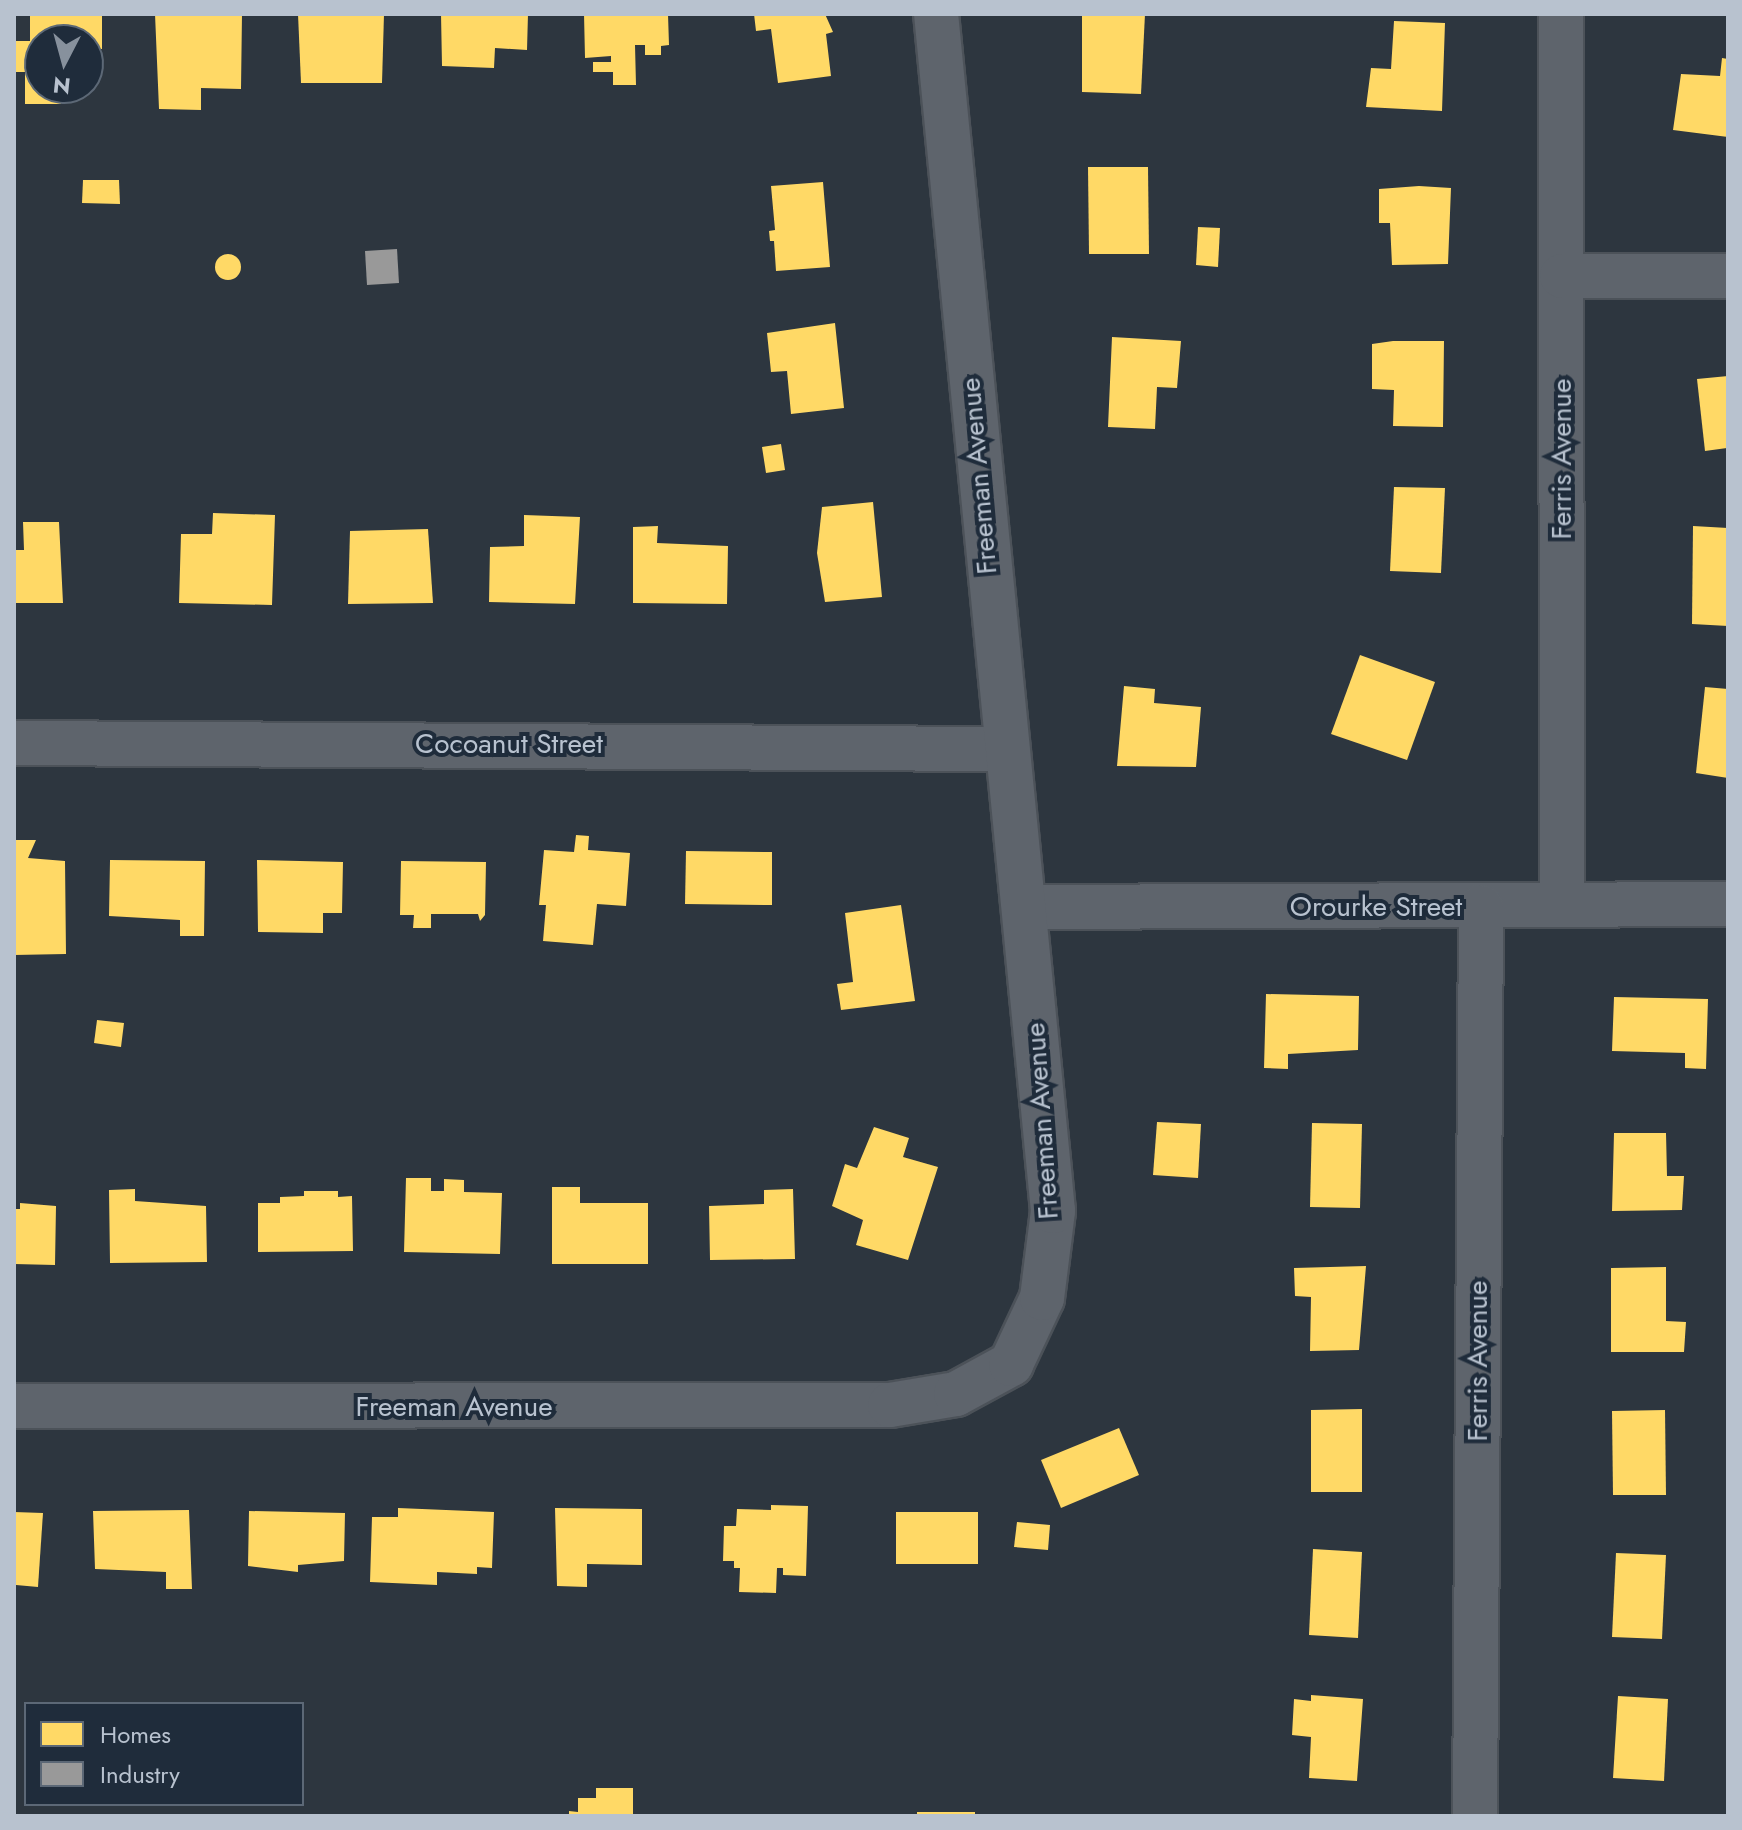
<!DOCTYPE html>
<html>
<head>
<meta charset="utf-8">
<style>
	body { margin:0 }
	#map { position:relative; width:1742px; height:1830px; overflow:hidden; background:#2d363f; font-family:Jost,sans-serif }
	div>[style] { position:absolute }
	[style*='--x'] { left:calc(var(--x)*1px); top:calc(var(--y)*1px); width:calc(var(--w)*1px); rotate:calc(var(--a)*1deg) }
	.homes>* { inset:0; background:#ffd966 }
	.round { border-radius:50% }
	.industry>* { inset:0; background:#999 }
	.roads { filter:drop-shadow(2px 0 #4c5259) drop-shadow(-2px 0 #4c5259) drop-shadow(0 2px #4c5259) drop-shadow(0 -2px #4c5259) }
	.minor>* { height:44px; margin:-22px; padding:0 22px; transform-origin:22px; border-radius:22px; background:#5e646c }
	span { translate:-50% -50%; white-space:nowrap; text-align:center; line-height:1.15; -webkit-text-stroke:8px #1f2c3b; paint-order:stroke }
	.street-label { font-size:28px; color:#b8c2cf }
	.frame { position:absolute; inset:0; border:16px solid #b8c2cf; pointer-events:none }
	.legend { position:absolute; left:24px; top:1702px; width:280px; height:104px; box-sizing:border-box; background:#1f2c3b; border:2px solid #5c6876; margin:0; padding:10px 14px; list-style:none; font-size:24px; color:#b8c2cf }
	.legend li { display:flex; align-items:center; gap:16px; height:40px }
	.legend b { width:40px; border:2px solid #5c6876 }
	.north { position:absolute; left:24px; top:24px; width:80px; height:80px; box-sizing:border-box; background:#1f2c3b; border:2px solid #5c6876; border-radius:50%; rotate:186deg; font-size:22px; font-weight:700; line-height:32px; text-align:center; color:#b8c2cf }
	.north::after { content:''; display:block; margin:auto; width:28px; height:36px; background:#87919d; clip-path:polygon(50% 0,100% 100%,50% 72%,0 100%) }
</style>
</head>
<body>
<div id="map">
	<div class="homes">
		<i style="clip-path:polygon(30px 14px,102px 14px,102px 49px,88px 48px,88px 40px,40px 40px,40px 88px,61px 88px,61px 104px,25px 104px,25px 72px,14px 72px,14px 41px,30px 41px)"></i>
		<i style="clip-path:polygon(155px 14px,242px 14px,241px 89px,201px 88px,201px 110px,159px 109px)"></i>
		<i style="clip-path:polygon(298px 14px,384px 14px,382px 83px,301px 83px)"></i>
		<i style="clip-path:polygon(441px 14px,528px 14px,527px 50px,495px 48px,494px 68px,442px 66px)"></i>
		<i style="clip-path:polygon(584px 14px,668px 14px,669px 45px,661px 46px,661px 55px,645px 55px,645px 45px,635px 45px,636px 85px,613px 85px,613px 72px,593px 72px,593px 62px,611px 62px,611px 56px,585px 58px)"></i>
		<i style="clip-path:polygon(754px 14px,825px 14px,833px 32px,826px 34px,831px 76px,778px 83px,771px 29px,756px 31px)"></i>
		<i style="clip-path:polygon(1082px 14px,1145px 14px,1141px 94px,1082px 92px)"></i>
		<i style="clip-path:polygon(1394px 21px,1445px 23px,1442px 111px,1366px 107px,1371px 68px,1391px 69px)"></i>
		<i style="clip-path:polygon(1722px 58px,1728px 59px,1728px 137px,1673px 130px,1681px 74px,1720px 76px)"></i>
		<i style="clip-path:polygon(1088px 167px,1148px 167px,1149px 254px,1089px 254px)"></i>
		<i style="clip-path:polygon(83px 180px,119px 180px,120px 204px,82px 203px)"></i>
		<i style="clip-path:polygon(823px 182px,830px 267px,776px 271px,774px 241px,770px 241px,769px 231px,775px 230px,771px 186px)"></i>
		<i style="clip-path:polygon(1419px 186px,1451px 188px,1448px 264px,1392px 265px,1390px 223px,1379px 223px,1379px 189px)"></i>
		<i style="clip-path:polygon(1198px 227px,1220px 228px,1218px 267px,1196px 265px)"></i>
		<i class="round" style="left:215px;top:254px;width:26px;height:26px"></i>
		<i style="clip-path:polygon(835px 323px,844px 408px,791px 414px,787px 371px,771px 372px,767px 333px)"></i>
		<i style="clip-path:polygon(1112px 337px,1181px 341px,1177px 388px,1157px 387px,1155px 429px,1108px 427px)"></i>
		<i style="clip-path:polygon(1393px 341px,1444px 341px,1443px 427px,1393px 426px,1394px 390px,1372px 389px,1372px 344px)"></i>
		<i style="clip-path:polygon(1728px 376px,1727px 448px,1705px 451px,1697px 379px)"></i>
		<i style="clip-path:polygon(781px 444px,785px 470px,766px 473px,762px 447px)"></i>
		<i style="clip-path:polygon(1394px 487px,1445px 488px,1441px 573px,1390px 571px)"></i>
		<i style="clip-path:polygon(873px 502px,882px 597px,825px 602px,817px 553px,822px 507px)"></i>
		<i style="clip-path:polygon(213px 513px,275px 515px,272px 605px,179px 603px,181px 534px,212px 534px)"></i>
		<i style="clip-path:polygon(524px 515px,580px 517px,575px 604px,489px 602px,490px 547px,524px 546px)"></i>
		<i style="clip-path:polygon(23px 522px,59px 522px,63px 603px,14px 603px,14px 550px,24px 550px)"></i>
		<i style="clip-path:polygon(658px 526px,657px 543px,728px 546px,727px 604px,633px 603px,633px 527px)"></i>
		<i style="clip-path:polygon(1693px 526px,1728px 528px,1728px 626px,1692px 624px)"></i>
		<i style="clip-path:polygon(428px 529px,433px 603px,348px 604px,350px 531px)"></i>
		<i style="clip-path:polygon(1360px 655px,1435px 682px,1407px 760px,1331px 734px)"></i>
		<i style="clip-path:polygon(1124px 686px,1155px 689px,1154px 703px,1201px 707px,1196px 767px,1117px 766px)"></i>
		<i style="clip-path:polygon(1705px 687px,1728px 689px,1728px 778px,1696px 773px)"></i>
		<i style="clip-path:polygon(576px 835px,589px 836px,588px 850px,630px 853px,626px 906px,597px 904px,593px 945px,543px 941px,546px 905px,539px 905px,544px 850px,574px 852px)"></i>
		<i style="clip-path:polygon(14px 840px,36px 840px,28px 858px,65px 861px,66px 954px,14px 955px)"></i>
		<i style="clip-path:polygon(686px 851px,772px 852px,772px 905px,685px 904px)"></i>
		<i style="clip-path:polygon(110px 860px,205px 861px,204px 936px,180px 936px,180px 920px,109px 916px)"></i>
		<i style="clip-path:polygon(257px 860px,343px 862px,342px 913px,323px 913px,323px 933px,258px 932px)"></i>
		<i style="clip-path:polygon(401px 861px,486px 862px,485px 915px,480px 921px,478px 914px,431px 914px,431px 928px,413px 928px,414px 915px,400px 915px)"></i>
		<i style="clip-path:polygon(901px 905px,915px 1001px,841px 1010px,837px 984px,853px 982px,845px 913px)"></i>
		<i style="clip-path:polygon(1266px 994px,1359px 996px,1358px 1050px,1288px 1054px,1288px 1069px,1264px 1068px)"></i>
		<i style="clip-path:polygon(1614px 997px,1708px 999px,1706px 1069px,1685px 1068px,1685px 1053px,1612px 1051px)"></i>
		<i style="clip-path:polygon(97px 1020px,124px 1023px,121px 1047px,94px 1043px)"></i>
		<i style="clip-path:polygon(1157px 1122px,1201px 1124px,1198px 1178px,1153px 1175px)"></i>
		<i style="clip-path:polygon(1312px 1123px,1362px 1124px,1360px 1208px,1310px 1207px)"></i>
		<i style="clip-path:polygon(874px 1127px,909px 1138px,903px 1157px,938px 1167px,908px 1260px,856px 1245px,863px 1220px,832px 1206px,845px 1164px,857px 1168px)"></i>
		<i style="clip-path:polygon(1614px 1133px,1666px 1133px,1667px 1176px,1684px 1176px,1682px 1210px,1612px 1211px)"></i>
		<i style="clip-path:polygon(406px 1178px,431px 1178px,431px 1191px,444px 1191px,444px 1179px,464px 1180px,464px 1192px,502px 1193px,500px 1254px,404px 1252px)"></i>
		<i style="clip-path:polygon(552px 1187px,580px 1187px,580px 1203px,648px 1203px,648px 1264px,552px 1264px)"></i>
		<i style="clip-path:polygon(135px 1189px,135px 1201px,206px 1206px,207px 1262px,110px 1263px,109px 1190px)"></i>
		<i style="clip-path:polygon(793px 1189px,795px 1259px,710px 1260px,709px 1206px,764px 1204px,764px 1190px)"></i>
		<i style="clip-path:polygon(304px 1191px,338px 1191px,338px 1197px,352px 1196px,353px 1251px,258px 1252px,258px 1203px,280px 1203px,280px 1197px,304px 1196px)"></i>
		<i style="clip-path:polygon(20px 1203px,56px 1206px,55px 1265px,14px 1264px,14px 1209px,20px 1209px)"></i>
		<i style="clip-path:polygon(1366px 1266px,1359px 1350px,1310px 1351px,1311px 1297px,1295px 1296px,1294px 1268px)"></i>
		<i style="clip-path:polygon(1666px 1267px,1666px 1321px,1686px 1322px,1684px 1352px,1611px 1352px,1611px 1268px)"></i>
		<i style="clip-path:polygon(1362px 1409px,1362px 1492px,1311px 1492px,1311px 1410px)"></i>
		<i style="clip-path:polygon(1665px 1410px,1666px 1495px,1613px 1495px,1612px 1411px)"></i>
		<i style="clip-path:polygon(1119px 1428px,1139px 1475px,1061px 1508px,1041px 1460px)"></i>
		<i style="clip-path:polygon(771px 1505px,808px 1506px,806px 1576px,783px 1575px,783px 1568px,777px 1568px,776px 1593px,739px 1592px,740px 1568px,734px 1568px,734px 1561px,723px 1561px,724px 1526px,736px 1526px,737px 1509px,771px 1510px)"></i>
		<i style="clip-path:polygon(398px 1508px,494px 1512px,492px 1568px,477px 1567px,477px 1574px,437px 1572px,437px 1585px,370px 1582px,372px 1517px,398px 1517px)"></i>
		<i style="clip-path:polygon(555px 1508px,642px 1509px,642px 1565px,587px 1564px,587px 1587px,557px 1586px)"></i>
		<i style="clip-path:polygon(189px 1510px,192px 1589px,166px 1589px,166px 1572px,95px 1569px,93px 1511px)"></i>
		<i style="clip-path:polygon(249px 1511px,345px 1513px,344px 1561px,298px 1565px,298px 1572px,248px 1566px)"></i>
		<i style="clip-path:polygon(14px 1512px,43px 1513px,38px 1587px,16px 1585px)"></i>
		<i style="clip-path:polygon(896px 1512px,978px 1512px,978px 1564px,896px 1564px)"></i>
		<i style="clip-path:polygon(1017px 1522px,1050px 1525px,1048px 1550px,1014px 1547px)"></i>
		<i style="clip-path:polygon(1313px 1549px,1362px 1552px,1358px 1638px,1309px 1635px)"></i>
		<i style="clip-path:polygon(1616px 1553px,1666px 1555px,1662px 1639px,1612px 1637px)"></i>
		<i style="clip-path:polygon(1311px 1695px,1363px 1699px,1357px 1781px,1309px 1778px,1311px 1737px,1292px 1735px,1294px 1699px,1311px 1701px)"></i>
		<i style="clip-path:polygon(1618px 1696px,1668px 1699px,1664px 1781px,1613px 1778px)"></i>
		<i style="clip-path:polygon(596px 1788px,633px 1788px,633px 1816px,569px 1816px,569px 1811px,578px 1812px,578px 1798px,596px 1798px)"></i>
		<i style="clip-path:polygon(917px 1812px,975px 1812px,975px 1816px,917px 1816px)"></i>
	</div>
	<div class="industry">
		<i style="clip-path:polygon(397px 249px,399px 283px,367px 285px,365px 251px)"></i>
	</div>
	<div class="roads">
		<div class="minor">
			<i style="--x:1561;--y:14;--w:890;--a:89.94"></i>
			<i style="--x:1562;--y:276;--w:166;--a:0"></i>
			<i style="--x:14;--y:743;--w:991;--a:0.35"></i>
			<i style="--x:1024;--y:907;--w:704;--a:-0.24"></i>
			<i style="--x:14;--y:1406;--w:876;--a:-0.07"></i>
			<i style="--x:890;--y:1405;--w:67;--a:-9.5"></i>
			<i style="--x:956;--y:1394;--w:63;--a:-28.6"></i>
			<i style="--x:1011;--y:1364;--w:73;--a:-64.8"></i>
			<i style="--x:1042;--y:1298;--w:88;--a:-82.8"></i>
			<i style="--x:1053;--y:1211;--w:1203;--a:-95.58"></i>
			<i style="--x:1475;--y:1816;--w:909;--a:-89.62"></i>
		</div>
	</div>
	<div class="street-label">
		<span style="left:1562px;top:459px;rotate:-90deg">Ferris Avenue</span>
		<span style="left:979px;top:476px;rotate:-95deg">Freeman Avenue</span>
		<span style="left:509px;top:744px">Cocoanut Street</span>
		<span style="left:1376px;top:907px">Orourke Street</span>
		<span style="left:1042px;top:1121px;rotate:-94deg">Freeman Avenue</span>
		<span style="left:1478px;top:1361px;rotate:-90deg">Ferris Avenue</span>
		<span style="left:454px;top:1407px">Freeman Avenue</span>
	</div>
	<div class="frame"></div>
	<ul class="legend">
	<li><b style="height:22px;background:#ffd966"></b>Homes</li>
	<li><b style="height:22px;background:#999"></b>Industry</li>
	</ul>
	<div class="north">N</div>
</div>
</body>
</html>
